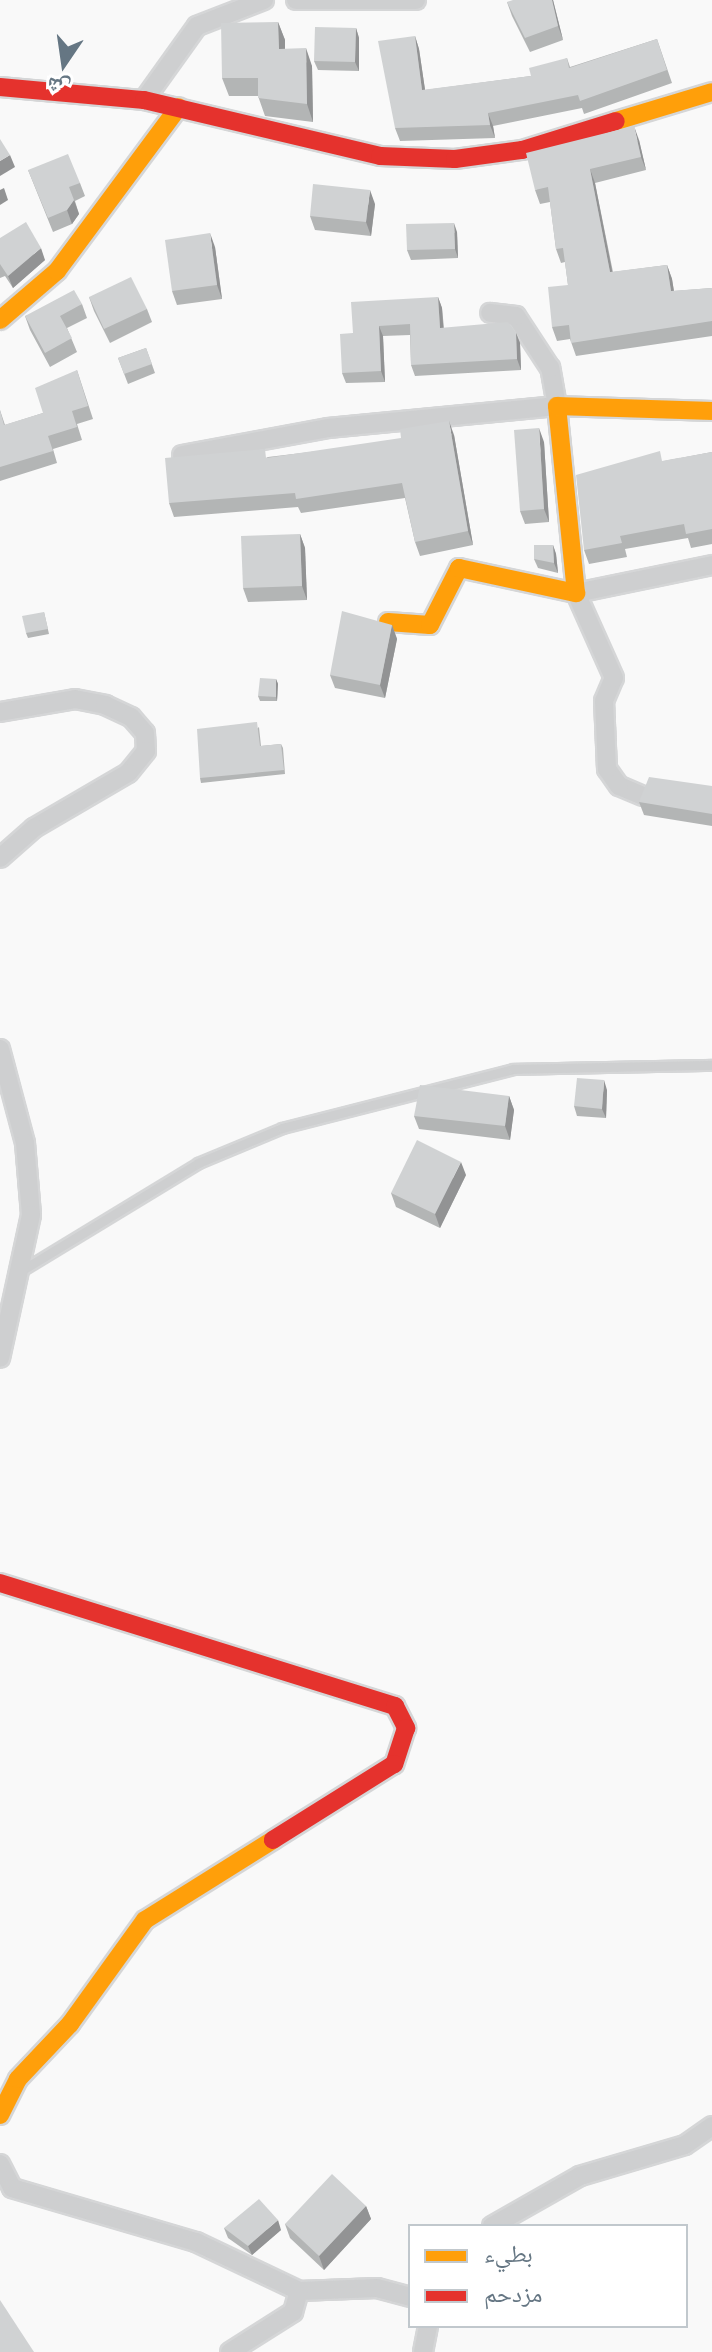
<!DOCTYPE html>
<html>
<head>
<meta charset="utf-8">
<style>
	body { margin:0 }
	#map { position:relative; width:712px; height:2352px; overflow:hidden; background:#f9f9f9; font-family:Ubuntu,"Noto Naskh Arabic",sans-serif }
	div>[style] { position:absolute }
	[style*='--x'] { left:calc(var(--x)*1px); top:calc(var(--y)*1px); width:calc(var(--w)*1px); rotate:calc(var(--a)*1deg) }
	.roads { filter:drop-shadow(2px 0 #d5d6d7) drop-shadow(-2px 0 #d5d6d7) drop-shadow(0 2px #d5d6d7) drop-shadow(0 -2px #d5d6d7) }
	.lane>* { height:9px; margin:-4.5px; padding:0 4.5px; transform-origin:4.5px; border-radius:4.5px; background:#cecfd0 }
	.street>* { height:18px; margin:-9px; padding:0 9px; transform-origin:9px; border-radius:9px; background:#cecfd0 }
	.slow>* { height:18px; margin:-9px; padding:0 9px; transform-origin:9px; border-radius:9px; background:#ff9f0a }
	.jam>* { height:18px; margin:-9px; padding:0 9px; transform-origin:9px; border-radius:9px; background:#e5322d }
	.wall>* { inset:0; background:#b3b5b5 }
	.shaded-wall>* { inset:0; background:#929394 }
	.building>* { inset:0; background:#d0d2d3 }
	span { translate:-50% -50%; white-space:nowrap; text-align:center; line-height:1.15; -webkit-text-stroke:8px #fff; paint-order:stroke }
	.legend { position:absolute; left:408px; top:2224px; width:280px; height:104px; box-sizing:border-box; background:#fff; border:2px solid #c1c8cd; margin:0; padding:10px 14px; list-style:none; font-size:24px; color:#657683 }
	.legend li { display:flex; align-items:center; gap:16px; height:40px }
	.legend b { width:40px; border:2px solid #c1c8cd }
	.north { position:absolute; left:24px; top:24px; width:80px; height:80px; -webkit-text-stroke:6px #fff; paint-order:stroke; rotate:193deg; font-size:22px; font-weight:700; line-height:32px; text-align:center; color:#657683 }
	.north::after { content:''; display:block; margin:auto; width:28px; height:36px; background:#657683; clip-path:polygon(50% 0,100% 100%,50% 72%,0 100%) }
</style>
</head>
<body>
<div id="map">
	<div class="roads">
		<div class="lane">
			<i style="--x:19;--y:1272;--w:210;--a:-31.3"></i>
			<i style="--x:198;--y:1163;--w:91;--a:-22.6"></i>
			<i style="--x:282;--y:1128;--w:238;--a:-14.3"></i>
			<i style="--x:513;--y:1069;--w:199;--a:-1.2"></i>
		</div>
		<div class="street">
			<i style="--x:296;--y:0;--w:120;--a:0"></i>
			<i style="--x:144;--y:100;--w:91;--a:-54.4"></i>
			<i style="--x:197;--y:26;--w:72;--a:-21.2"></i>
			<i style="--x:182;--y:455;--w:148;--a:-10.5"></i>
			<i style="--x:328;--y:428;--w:230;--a:-5.5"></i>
			<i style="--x:557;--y:406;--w:39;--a:-100"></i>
			<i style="--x:550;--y:368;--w:62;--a:-123.2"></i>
			<i style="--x:516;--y:316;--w:26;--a:-173"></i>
			<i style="--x:0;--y:712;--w:76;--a:-9.8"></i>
			<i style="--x:75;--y:699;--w:31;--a:11"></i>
			<i style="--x:105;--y:705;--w:29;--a:25"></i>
			<i style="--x:131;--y:717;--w:21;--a:49"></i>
			<i style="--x:145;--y:733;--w:18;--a:87"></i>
			<i style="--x:146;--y:751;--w:28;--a:129"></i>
			<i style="--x:128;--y:773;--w:109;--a:149.7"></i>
			<i style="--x:34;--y:828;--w:45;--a:138.6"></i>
			<i style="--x:643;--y:796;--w:26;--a:-157"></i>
			<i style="--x:619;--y:786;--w:21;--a:-125"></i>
			<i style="--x:607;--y:769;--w:68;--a:-92.5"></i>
			<i style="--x:604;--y:701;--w:25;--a:-67"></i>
			<i style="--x:614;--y:678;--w:93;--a:-114.1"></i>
			<i style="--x:576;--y:593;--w:139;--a:-11.6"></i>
			<i style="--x:0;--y:1049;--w:97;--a:75.1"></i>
			<i style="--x:25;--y:1143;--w:72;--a:85.2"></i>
			<i style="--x:31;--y:1215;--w:146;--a:102.2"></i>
			<i style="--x:0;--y:2164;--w:27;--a:63"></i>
			<i style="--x:12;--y:2188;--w:192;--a:16.4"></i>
			<i style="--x:196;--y:2242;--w:114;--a:25.4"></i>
			<i style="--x:299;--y:2291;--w:78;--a:-2.2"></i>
			<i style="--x:377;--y:2288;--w:34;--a:15"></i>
			<i style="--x:492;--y:2226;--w:101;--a:-29.6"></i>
			<i style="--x:580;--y:2176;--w:109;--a:-16.4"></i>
			<i style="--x:685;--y:2145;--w:33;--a:-35"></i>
			<i style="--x:230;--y:2352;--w:75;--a:-32.4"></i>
			<i style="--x:293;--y:2312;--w:22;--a:-74"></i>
			<i style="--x:423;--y:2352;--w:26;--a:-79"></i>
		</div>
		<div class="slow">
			<i style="--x:616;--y:121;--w:100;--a:-16.8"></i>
			<i style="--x:0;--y:320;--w:75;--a:-40.7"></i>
			<i style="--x:57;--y:271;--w:204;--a:-53.4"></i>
			<i style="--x:388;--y:622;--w:42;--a:4.1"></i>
			<i style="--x:430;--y:625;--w:64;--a:-63"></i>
			<i style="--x:459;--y:568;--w:120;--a:12.1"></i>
			<i style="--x:576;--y:593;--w:188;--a:-95.8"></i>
			<i style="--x:557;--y:406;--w:155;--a:1.8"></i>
			<i style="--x:0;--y:2115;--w:40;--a:-63.4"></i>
			<i style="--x:18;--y:2079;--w:76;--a:-46.6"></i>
			<i style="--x:70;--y:2024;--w:128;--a:-54.2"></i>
			<i style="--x:145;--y:1920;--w:151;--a:-32"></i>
		</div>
		<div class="jam">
			<i style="--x:0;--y:87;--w:145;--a:5.2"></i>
			<i style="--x:144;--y:100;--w:243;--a:13.3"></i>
			<i style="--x:380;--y:156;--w:75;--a:2.3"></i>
			<i style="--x:455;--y:159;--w:68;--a:-7.7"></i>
			<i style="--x:522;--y:150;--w:98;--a:-17.1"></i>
			<i style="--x:0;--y:1583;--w:414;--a:17.3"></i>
			<i style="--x:395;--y:1706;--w:25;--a:63"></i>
			<i style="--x:406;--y:1728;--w:38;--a:108"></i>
			<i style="--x:394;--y:1764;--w:143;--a:147.9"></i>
		</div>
	</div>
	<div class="wall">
		<i style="clip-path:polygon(553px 0,563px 40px,530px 52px,512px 16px,507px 2px)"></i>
		<i style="clip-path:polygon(278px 22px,285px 40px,285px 49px,312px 66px,313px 122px,265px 116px,258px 96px,229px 96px,222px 78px)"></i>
		<i style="clip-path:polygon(356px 28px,359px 38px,359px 71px,318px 70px,314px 61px)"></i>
		<i style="clip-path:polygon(415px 36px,419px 49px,425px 90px,531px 76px,567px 58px,570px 67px,657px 39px,672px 83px,584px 114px,582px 108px,493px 126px,495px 138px,400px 141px,395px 128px)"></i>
		<i style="clip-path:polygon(639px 140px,646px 170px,595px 183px,613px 272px,667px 265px,672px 279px,674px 291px,712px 288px,712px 336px,576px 356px,570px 339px,557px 341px,552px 327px,568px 285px,565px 262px,561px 263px,556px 249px,550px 202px,540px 204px,535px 190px)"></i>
		<i style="clip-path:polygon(28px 170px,80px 183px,85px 196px,75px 201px,79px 214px,72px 224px,53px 232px)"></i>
		<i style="clip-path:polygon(375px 204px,371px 236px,315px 230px,310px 216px)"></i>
		<i style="clip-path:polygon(457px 232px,458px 258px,411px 260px,407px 250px)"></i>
		<i style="clip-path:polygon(0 238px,45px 260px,13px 288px,5px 276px,0 278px)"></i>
		<i style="clip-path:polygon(215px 247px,222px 299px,177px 305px,172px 291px)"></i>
		<i style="clip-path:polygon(89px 297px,147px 309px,152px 322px,110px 343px,94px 311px)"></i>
		<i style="clip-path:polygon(438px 297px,442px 308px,444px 328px,516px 333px,520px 343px,521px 370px,415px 376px,411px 365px,410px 335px,383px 336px,385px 382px,346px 383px,342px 373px,353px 333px)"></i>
		<i style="clip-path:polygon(82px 304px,87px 318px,67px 328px,77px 352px,50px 367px,30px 330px,25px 316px)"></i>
		<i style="clip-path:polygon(146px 348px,155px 373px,128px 384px,118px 358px)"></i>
		<i style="clip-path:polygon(77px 370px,93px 419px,77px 424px,82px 440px,53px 449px,57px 463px,0 481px,0 410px,5px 425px,43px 413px)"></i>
		<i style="clip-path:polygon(454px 435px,473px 545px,420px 556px,415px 542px,405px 498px,301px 513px,298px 507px,174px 517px,169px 503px,268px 457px)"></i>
		<i style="clip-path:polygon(544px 442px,549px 522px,525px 524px,520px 511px)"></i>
		<i style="clip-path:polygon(712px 452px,712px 544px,691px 548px,688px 538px,625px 549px,627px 557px,589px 564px,584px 550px,664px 461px)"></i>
		<i style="clip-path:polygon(300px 534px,305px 548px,307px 600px,248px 602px,243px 588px)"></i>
		<i style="clip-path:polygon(553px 545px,556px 554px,558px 573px,538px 568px,534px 559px)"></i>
		<i style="clip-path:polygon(44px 612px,49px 634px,28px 638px,26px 633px)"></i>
		<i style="clip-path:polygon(392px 625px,397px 639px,385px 698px,335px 688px,330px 675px)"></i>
		<i style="clip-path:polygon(276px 679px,278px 684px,277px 701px,260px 701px,258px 696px)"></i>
		<i style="clip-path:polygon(259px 727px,261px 746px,281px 744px,283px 748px,285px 774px,201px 783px,200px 778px)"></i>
		<i style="clip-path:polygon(712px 786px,712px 826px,644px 815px,639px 802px)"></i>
		<i style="clip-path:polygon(607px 1090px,606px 1118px,577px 1116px,574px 1106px)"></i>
		<i style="clip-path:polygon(509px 1096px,514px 1110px,510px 1140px,419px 1129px,414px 1116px)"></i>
		<i style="clip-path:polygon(466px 1175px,440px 1228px,396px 1207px,391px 1193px)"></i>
		<i style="clip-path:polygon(366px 2206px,371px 2219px,324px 2270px,290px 2238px,285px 2224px)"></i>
		<i style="clip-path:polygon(224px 2228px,281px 2230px,252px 2255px,228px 2238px)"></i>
	</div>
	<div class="shaded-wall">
		<i style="clip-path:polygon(552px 0,553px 0,563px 40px,558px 26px)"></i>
		<i style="clip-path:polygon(278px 22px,285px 40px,285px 66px,279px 49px)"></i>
		<i style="clip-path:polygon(356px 28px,359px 38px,359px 71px,355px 62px)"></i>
		<i style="clip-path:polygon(415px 36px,419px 49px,427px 103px,422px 90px)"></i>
		<i style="clip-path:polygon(306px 48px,312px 66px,313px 122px,307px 104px)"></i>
		<i style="clip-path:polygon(488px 113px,493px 126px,495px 138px,490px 125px)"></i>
		<i style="clip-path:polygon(634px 126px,639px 140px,646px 170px,641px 157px)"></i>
		<i style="clip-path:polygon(10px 155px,15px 167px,0 176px,0 161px)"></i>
		<i style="clip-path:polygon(590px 169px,595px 183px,615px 286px,610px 272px)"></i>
		<i style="clip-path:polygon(4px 188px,8px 200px,0 205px,0 190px)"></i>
		<i style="clip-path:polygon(370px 190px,375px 204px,371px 236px,366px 222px)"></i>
		<i style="clip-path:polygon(74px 200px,79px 214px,72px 224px,67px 210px)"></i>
		<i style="clip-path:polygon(454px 223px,457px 232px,458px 258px,455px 249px)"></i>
		<i style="clip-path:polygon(210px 233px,215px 247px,222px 299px,217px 285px)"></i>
		<i style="clip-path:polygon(41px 248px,45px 260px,13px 288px,8px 276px)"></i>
		<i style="clip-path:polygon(667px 265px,672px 279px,676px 305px,671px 291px)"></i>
		<i style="clip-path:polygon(438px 297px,442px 308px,444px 339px,440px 328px)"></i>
		<i style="clip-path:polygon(379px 326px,383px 336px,385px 382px,381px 371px)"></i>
		<i style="clip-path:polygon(516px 333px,520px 343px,521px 370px,517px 359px)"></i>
		<i style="clip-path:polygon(449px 421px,454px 435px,473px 545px,468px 531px)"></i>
		<i style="clip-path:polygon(539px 428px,544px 442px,549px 522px,544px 509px)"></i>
		<i style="clip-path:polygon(300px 534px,305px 548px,307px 600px,302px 586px)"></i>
		<i style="clip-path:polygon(553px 545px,556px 554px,558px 573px,554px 563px)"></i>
		<i style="clip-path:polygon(392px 625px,397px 639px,385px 698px,380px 685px)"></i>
		<i style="clip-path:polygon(276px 679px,278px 684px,277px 701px,276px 697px)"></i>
		<i style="clip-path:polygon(604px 1080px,607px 1090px,606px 1118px,602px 1109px)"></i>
		<i style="clip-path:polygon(509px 1096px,514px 1110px,510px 1140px,505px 1126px)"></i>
		<i style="clip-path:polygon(461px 1162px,466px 1175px,440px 1228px,435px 1214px)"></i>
		<i style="clip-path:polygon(366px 2206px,371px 2219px,324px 2270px,319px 2256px)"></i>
		<i style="clip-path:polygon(278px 2220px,281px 2230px,252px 2255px,248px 2246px)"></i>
	</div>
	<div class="building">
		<i style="clip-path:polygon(513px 0,552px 0,558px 26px,525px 38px,507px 2px)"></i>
		<i style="clip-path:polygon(278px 22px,279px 49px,306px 48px,307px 104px,258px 98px,258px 78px,222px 78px,221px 23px)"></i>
		<i style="clip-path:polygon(315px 27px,356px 28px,355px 62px,314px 61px)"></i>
		<i style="clip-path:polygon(415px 36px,422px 90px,531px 76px,529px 68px,567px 58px,569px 68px,657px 39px,667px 70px,580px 101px,578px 95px,488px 113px,490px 125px,395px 128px,378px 41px)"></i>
		<i style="clip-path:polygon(634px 126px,641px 157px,590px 169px,610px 272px,667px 265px,671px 291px,712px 288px,712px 321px,571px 343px,569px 325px,552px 327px,548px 287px,568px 285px,563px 248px,556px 249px,548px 187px,535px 190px,526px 153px)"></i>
		<i style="clip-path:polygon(0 139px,10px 155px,0 161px)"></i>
		<i style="clip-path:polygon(68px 154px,80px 183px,69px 187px,74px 200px,67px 210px,48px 218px,28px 170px)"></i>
		<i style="clip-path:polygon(313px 184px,370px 190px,366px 222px,310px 216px)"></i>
		<i style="clip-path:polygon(26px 222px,41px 248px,8px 276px,0 264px,0 238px)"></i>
		<i style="clip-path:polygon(454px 223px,455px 249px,407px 250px,406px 224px)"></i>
		<i style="clip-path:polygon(210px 233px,217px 285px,172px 291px,165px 240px)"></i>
		<i style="clip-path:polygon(131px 277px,147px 309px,104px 329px,89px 297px)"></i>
		<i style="clip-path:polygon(74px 290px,82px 304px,60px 316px,72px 338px,45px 353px,25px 316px)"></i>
		<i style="clip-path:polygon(438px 297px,440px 328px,508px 322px,516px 333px,517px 359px,411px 365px,410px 324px,379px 326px,381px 371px,342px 373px,340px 334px,353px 333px,351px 302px)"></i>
		<i style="clip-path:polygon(146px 348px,152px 364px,124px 374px,118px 358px)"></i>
		<i style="clip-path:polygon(77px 370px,88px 406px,72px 411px,77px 427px,48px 436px,53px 451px,0 467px,0 410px,4px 425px,43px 413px,35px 388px)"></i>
		<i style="clip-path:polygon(449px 421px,468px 531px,415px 542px,402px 483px,296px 499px,295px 493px,169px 503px,165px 458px,265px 449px,266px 458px,401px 438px,400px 429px)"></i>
		<i style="clip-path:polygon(539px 428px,544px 509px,520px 511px,514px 430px)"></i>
		<i style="clip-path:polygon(660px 451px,662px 461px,712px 452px,712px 529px,686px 534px,684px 524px,620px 536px,622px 543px,584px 550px,576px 475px)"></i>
		<i style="clip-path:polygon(300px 534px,302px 586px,243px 588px,241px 536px)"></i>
		<i style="clip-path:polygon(534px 545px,553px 545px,554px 563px,534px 559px)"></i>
		<i style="clip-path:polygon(342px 611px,392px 625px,380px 685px,330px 675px)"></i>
		<i style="clip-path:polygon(44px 612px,48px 629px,26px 633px,22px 616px)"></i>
		<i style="clip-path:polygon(260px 678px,276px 679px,276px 697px,258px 696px)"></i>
		<i style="clip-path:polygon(257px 722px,260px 746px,281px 744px,284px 770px,200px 778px,197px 729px)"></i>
		<i style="clip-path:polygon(649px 777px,712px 786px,712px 814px,639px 802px)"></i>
		<i style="clip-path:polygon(577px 1078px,604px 1080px,602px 1109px,574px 1106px)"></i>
		<i style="clip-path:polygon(420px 1085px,509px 1096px,505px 1126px,414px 1116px)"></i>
		<i style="clip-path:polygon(417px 1140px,461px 1162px,435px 1214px,391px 1193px)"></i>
		<i style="clip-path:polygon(332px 2174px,366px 2206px,319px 2256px,285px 2224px)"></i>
		<i style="clip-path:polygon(259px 2199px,278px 2220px,248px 2246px,224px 2228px)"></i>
		<i style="clip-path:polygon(0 2300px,34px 2352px,0 2352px)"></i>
	</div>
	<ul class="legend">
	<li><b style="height:10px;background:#ff9f0a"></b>بطيء</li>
	<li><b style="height:10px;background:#e5322d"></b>مزدحم</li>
	</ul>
	<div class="north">ش</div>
</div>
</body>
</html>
